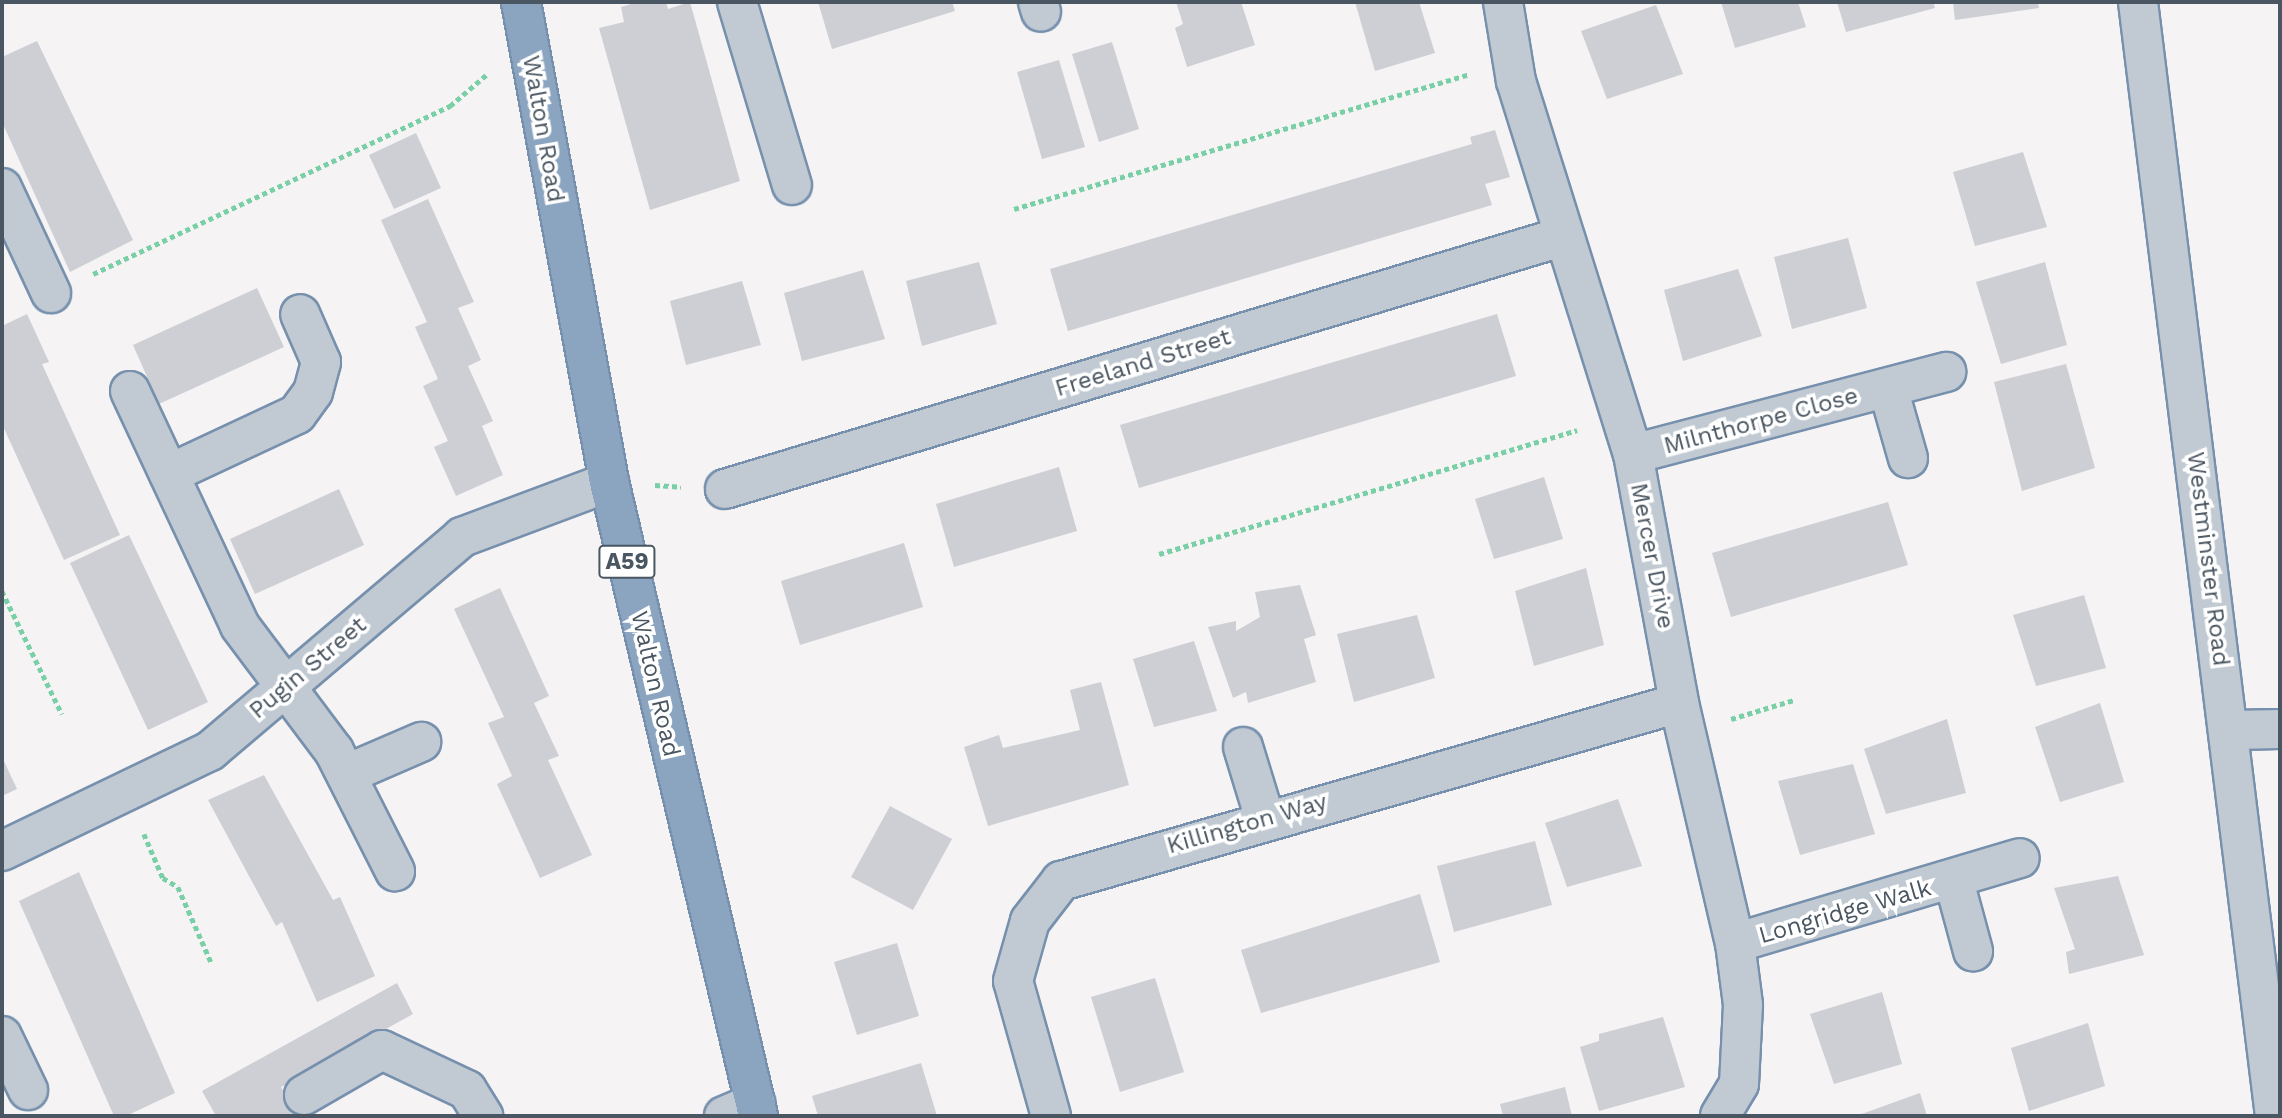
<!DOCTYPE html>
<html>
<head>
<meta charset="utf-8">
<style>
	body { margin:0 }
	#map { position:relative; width:2282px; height:1118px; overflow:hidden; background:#f5f3f3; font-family:"Work Sans",sans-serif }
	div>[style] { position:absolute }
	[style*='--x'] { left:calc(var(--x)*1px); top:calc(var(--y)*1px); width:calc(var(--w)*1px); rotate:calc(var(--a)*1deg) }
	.building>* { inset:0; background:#cdcfd5 }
	.path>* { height:4.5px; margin-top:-2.25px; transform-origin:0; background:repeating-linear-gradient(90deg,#7ad0a6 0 5px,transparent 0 8.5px) }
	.roads { filter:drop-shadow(2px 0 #7690ad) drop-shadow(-2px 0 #7690ad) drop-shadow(0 2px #7690ad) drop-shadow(0 -2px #7690ad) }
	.minor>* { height:38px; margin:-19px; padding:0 19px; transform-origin:19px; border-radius:19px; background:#c1cad2 }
	.highway>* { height:38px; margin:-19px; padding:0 19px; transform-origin:19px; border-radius:19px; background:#8ba5c1 }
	span { translate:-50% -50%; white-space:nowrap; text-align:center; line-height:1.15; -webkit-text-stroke:7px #fff; paint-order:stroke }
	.shield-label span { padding:2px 5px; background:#fff; border:2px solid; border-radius:5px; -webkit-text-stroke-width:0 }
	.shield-label { font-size:23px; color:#4a5661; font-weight:700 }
	.street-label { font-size:24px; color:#4a5661 }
	.frame { position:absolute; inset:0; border:4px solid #4a5661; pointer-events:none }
</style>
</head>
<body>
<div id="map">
	<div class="building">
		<i style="clip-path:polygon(638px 2px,666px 2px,668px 9px,690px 2px,740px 181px,650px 210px,599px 28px,624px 22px,621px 7px)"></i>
		<i style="clip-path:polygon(818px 2px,952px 2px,955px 11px,832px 49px)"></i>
		<i style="clip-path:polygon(1176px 2px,1241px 2px,1255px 45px,1187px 67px,1175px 28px,1183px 24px)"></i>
		<i style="clip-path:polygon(1355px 2px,1419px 2px,1435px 53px,1375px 71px)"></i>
		<i style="clip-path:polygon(1721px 2px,1798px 2px,1806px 27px,1735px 48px)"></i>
		<i style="clip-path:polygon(1837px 2px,1933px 2px,1935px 8px,1846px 32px)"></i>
		<i style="clip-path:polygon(1953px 2px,2038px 2px,2039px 8px,1955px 20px)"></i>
		<i style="clip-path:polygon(1656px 5px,1683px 74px,1607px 99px,1581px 31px)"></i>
		<i style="clip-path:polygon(37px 41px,133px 240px,70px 272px,2px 122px,2px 57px)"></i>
		<i style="clip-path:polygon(1112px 42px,1139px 129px,1099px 142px,1072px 54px)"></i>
		<i style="clip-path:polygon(1059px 60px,1085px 147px,1042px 159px,1017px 72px)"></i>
		<i style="clip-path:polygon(1495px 130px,1510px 177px,1485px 184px,1492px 205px,1068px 331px,1050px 269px,1472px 144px,1470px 137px)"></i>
		<i style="clip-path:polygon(416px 133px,441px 188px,394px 209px,369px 155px)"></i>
		<i style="clip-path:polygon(2023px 152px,2047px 227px,1975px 246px,1953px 172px)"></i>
		<i style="clip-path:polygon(428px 199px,474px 302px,458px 308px,481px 360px,468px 366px,493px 421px,482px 426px,503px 475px,456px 496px,434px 447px,448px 441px,423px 386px,438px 379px,415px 327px,427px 322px,381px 220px)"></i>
		<i style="clip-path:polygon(1848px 238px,1867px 308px,1792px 329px,1774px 257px)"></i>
		<i style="clip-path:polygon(979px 262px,997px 324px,922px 346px,906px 281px)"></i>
		<i style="clip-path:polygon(2045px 262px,2067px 345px,2001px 364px,1976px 282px)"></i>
		<i style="clip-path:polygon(1738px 269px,1762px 336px,1683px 361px,1664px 290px)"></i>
		<i style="clip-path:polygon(863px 270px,885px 339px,802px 361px,784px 293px)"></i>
		<i style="clip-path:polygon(742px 281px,761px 345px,686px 365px,670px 301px)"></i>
		<i style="clip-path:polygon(257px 288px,284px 347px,159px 404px,133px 345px)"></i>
		<i style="clip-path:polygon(27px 314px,49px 362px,42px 364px,120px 535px,64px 560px,2px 424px,2px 326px)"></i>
		<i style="clip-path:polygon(1497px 314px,1516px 376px,1139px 488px,1120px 425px)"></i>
		<i style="clip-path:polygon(2066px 364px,2095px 468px,2022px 491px,1994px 382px)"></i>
		<i style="clip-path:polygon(1059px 467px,1077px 531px,954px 567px,936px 504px)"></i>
		<i style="clip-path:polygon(1544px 477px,1563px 539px,1494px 559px,1475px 499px)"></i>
		<i style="clip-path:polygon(339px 489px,364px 545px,255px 594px,230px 539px)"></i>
		<i style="clip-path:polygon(1888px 502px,1908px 565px,1731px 617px,1712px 553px)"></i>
		<i style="clip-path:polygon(129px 535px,208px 702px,148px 730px,70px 563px)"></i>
		<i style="clip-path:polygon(904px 543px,923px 607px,800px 645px,781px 581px)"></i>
		<i style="clip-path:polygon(1586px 568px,1604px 645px,1534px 666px,1515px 591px)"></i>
		<i style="clip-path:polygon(1300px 585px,1316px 635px,1304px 639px,1316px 682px,1248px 703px,1246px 692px,1233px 698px,1208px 627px,1236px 621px,1236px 631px,1260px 617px,1255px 592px)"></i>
		<i style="clip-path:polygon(500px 588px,549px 696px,534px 703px,559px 756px,548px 760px,592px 855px,540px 878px,497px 784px,512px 776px,488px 723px,504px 717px,454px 609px)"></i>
		<i style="clip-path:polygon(2084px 595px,2106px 668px,2036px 686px,2013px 615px)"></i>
		<i style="clip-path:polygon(1417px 615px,1435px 678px,1354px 702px,1337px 634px)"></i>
		<i style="clip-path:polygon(1194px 641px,1217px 711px,1154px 727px,1133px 659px)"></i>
		<i style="clip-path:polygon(1101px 682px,1129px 785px,988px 826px,964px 747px,999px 735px,1003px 748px,1080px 730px,1070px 690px)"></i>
		<i style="clip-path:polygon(2100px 703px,2124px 782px,2060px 802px,2035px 727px)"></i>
		<i style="clip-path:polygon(1947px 719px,1966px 793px,1886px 814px,1864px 749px)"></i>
		<i style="clip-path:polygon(2px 757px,17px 789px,2px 796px)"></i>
		<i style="clip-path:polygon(1853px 764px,1875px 834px,1800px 855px,1778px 781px)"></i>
		<i style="clip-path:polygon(264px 775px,333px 900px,340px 897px,375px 976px,317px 1002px,282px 922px,276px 926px,208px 800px)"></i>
		<i style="clip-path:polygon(1618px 799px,1642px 866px,1567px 887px,1545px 823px)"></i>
		<i style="clip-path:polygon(890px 806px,952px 839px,913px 910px,851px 877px)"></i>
		<i style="clip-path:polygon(1535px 841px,1552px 905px,1454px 932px,1437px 866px)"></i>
		<i style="clip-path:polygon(79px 872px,175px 1093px,126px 1116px,114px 1116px,19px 901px)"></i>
		<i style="clip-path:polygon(2118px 876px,2144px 955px,2069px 974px,2066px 952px,2075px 949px,2054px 888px)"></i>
		<i style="clip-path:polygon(1420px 894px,1440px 962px,1261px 1013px,1241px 950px)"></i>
		<i style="clip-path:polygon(897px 943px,919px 1016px,857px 1035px,834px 962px)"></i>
		<i style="clip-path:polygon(1155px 978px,1184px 1072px,1120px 1092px,1091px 997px)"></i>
		<i style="clip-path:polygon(397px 983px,413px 1014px,281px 1087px,297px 1116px,216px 1116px,202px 1091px)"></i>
		<i style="clip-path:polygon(1882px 992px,1902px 1064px,1834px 1084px,1810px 1014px)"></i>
		<i style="clip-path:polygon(1663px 1017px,1685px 1087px,1599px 1111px,1580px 1047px,1599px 1041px,1599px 1034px)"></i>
		<i style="clip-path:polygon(2088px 1023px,2105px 1086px,2029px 1111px,2011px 1048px)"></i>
		<i style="clip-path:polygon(921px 1063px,937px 1116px,818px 1116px,812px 1096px)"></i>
		<i style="clip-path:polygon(1565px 1087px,1572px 1116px,1503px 1116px,1500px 1104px)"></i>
		<i style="clip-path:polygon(1920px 1093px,1927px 1116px,1856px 1116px)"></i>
	</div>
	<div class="path">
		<i style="--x:1014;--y:209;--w:475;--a:-16.5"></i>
		<i style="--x:93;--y:274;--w:395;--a:-25.2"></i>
		<i style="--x:450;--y:106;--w:48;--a:-40.7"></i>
		<i style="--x:655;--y:485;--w:26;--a:4"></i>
		<i style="--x:1159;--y:554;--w:436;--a:-16.5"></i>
		<i style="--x:2;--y:591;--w:137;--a:64"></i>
		<i style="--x:1731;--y:719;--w:66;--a:-16.8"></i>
		<i style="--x:144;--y:834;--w:48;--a:66.6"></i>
		<i style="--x:163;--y:878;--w:17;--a:31"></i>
		<i style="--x:178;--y:887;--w:84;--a:66.2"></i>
	</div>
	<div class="roads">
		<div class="minor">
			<i style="--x:737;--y:2;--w:191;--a:73.3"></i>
			<i style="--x:1038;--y:2;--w:10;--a:73"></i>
			<i style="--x:1503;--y:2;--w:80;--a:80.7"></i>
			<i style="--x:1516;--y:81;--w:391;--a:72.6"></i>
			<i style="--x:1633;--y:454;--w:253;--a:79.5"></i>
			<i style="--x:1679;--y:703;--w:246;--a:76.9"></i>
			<i style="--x:1735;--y:943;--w:63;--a:82.6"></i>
			<i style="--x:1743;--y:1005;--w:79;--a:92.9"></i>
			<i style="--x:1739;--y:1084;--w:37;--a:121"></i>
			<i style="--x:2138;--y:2;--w:1122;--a:82.99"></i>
			<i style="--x:2;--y:188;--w:116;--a:65"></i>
			<i style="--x:1888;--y:388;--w:73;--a:74.1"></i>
			<i style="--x:130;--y:391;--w:259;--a:64.9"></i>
			<i style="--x:240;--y:626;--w:156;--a:53.1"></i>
			<i style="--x:334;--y:751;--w:135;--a:63.1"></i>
			<i style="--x:1633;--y:454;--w:324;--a:-14.7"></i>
			<i style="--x:169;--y:474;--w:141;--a:-25.1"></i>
			<i style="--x:297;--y:414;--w:27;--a:-54"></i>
			<i style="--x:313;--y:392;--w:31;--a:-75"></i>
			<i style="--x:321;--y:362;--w:52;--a:-113.6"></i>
			<i style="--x:725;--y:489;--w:873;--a:-16.77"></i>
			<i style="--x:2231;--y:730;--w:49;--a:-1.2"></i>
			<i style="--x:1243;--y:747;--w:75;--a:73"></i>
			<i style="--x:347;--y:774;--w:81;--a:-23.4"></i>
			<i style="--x:2;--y:851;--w:231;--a:-25.7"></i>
			<i style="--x:210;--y:751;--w:331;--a:-40.3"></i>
			<i style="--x:462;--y:537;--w:157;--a:-20.5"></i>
			<i style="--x:1954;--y:881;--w:73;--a:74.8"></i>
			<i style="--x:1735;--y:943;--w:297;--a:-16.6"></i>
			<i style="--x:2;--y:1036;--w:60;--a:64.3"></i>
			<i style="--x:304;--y:1095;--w:90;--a:-30"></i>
			<i style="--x:382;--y:1050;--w:94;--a:25.2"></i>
			<i style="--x:467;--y:1090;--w:31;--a:58"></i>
			<i style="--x:724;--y:1116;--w:34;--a:-23"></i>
			<i style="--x:1051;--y:1116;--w:140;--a:-105.7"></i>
			<i style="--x:1013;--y:981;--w:62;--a:-74.2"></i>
			<i style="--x:1030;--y:921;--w:51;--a:-52.2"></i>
			<i style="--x:1061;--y:881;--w:643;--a:-16.07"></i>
		</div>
		<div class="highway">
			<i style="--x:521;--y:2;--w:488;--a:79.6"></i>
			<i style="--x:609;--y:482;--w:651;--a:76.77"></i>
		</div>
	</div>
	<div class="shield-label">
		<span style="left:627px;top:562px">A59</span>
	</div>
	<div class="street-label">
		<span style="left:543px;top:129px;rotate:80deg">Walton Road</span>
		<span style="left:1143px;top:363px;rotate:-17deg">Freeland Street</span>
		<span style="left:1761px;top:421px;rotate:-15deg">Milnthorpe Close</span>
		<span style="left:1652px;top:556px;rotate:79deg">Mercer Drive</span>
		<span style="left:2208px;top:559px;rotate:83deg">Westminster Road</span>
		<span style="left:308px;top:668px;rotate:-40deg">Pugin Street</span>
		<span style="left:655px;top:684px;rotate:77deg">Walton Road</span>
		<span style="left:1247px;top:824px;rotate:-16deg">Killington Way</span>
		<span style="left:1845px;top:912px;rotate:-16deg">Longridge Walk</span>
	</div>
	<div class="frame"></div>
</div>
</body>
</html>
